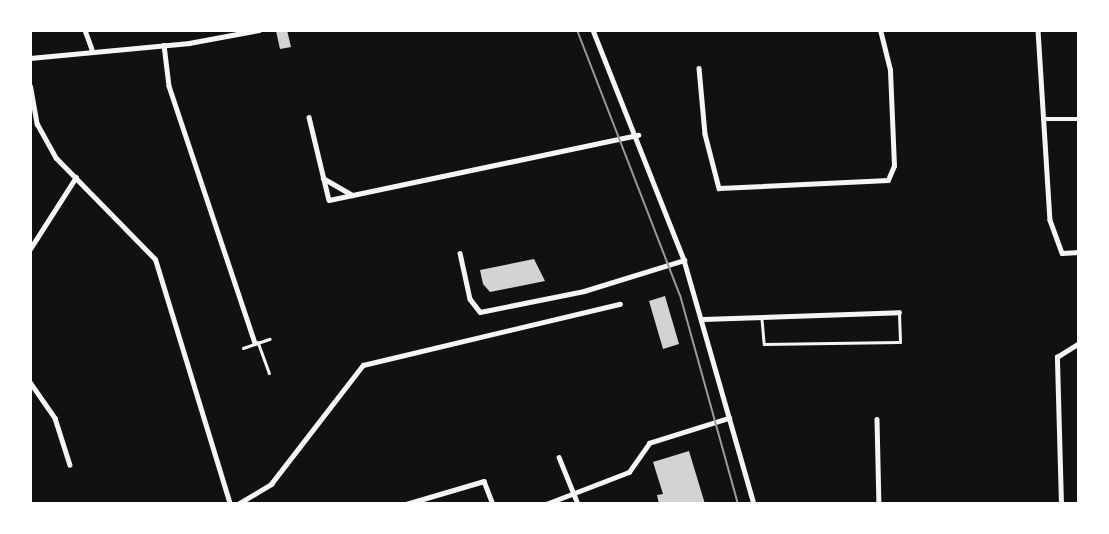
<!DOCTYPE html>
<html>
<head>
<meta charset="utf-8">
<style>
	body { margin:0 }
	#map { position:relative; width:1109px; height:534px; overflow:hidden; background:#111; font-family:Poppins,sans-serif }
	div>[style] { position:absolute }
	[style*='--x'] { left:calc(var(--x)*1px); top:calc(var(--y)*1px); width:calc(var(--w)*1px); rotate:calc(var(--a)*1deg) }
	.building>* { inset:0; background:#d3d3d3 }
	.service>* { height:2.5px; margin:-1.25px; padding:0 1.25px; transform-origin:1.25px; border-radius:1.25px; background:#f5f5f5 }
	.minor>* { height:4.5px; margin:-2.25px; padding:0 2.25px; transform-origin:2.25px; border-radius:2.25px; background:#f5f5f5 }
	.tertiary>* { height:5px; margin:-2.5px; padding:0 2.5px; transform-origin:2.5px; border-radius:2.5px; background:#f5f5f5 }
	.tram>* { height:2px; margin:-1px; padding:0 1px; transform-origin:1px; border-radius:1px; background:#9a9a9a }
	span { translate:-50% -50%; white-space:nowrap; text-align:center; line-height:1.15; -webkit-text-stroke:6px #fff; paint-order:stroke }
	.frame { position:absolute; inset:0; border:32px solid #fff; pointer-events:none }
</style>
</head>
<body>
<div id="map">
	<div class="building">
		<i style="clip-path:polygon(287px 30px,291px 47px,280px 49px,276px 31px)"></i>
		<i style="clip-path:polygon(534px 259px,545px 281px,490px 292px,483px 284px,480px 270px)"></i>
		<i style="clip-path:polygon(665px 296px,679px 344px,663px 349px,649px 301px)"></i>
		<i style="clip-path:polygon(689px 451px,705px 504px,659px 504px,657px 495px,663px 494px,653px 462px)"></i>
	</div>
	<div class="service">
		<i style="--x:762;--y:319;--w:25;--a:85"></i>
		<i style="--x:764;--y:344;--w:136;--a:-0.8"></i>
		<i style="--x:900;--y:342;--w:30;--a:-92"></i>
		<i style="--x:258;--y:342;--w:33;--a:70"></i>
		<i style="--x:243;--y:348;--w:28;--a:-19"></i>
	</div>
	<div class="minor">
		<i style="--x:85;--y:30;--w:20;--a:70"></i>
		<i style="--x:593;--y:30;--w:247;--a:68.4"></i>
		<i style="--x:684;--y:260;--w:254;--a:74"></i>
		<i style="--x:1038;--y:30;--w:190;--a:86.4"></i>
		<i style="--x:1050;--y:220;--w:35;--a:70"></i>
		<i style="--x:1062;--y:253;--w:17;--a:-3"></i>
		<i style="--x:164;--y:45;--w:41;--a:83"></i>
		<i style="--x:169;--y:86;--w:271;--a:71.5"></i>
		<i style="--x:30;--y:58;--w:160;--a:-5.4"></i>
		<i style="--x:189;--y:43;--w:71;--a:-10.5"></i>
		<i style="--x:699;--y:68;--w:66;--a:84.8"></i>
		<i style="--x:705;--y:134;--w:56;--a:75.5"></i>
		<i style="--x:719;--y:188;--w:169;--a:-2.7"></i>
		<i style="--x:888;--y:180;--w:15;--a:-67"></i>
		<i style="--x:894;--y:166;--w:96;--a:-92.4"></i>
		<i style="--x:890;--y:70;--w:41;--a:-104"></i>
		<i style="--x:309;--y:117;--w:85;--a:76.5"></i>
		<i style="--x:329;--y:200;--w:316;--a:-11.9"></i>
		<i style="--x:1043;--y:119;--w:36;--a:0"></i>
		<i style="--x:323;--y:178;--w:34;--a:30"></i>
		<i style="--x:30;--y:249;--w:85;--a:-57.4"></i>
		<i style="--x:460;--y:253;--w:47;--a:77.7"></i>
		<i style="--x:470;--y:299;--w:16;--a:52"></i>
		<i style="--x:480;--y:312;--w:106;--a:-11.4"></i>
		<i style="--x:584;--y:291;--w:105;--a:-17.2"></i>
		<i style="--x:703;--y:319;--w:196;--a:-2"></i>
		<i style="--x:30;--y:382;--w:44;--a:55.2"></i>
		<i style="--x:55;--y:418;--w:49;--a:72.3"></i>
		<i style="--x:877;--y:419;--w:85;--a:88.7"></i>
		<i style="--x:559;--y:457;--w:51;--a:68"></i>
		<i style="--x:238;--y:504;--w:39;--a:-31"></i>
		<i style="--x:271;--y:484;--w:150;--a:-52.3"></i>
		<i style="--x:363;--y:365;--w:264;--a:-13.4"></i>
		<i style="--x:406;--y:504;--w:81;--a:-16.4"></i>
		<i style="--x:484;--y:481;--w:25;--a:69"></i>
		<i style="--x:546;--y:504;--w:89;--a:-21.1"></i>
		<i style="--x:629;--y:472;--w:35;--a:-55"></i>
		<i style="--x:649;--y:443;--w:84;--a:-17.4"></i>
		<i style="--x:1061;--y:504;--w:147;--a:-91.6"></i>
		<i style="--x:1057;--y:357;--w:26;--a:-32"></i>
	</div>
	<div class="tertiary">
		<i style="--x:30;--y:86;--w:39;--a:80"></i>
		<i style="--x:37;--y:124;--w:39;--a:61"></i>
		<i style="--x:56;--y:158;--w:141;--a:45.6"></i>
		<i style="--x:155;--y:259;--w:256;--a:73"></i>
	</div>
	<div class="tram">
		<i style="--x:577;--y:30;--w:284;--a:68.8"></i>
		<i style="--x:680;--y:295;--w:217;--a:74.5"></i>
	</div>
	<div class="frame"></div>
</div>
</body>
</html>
